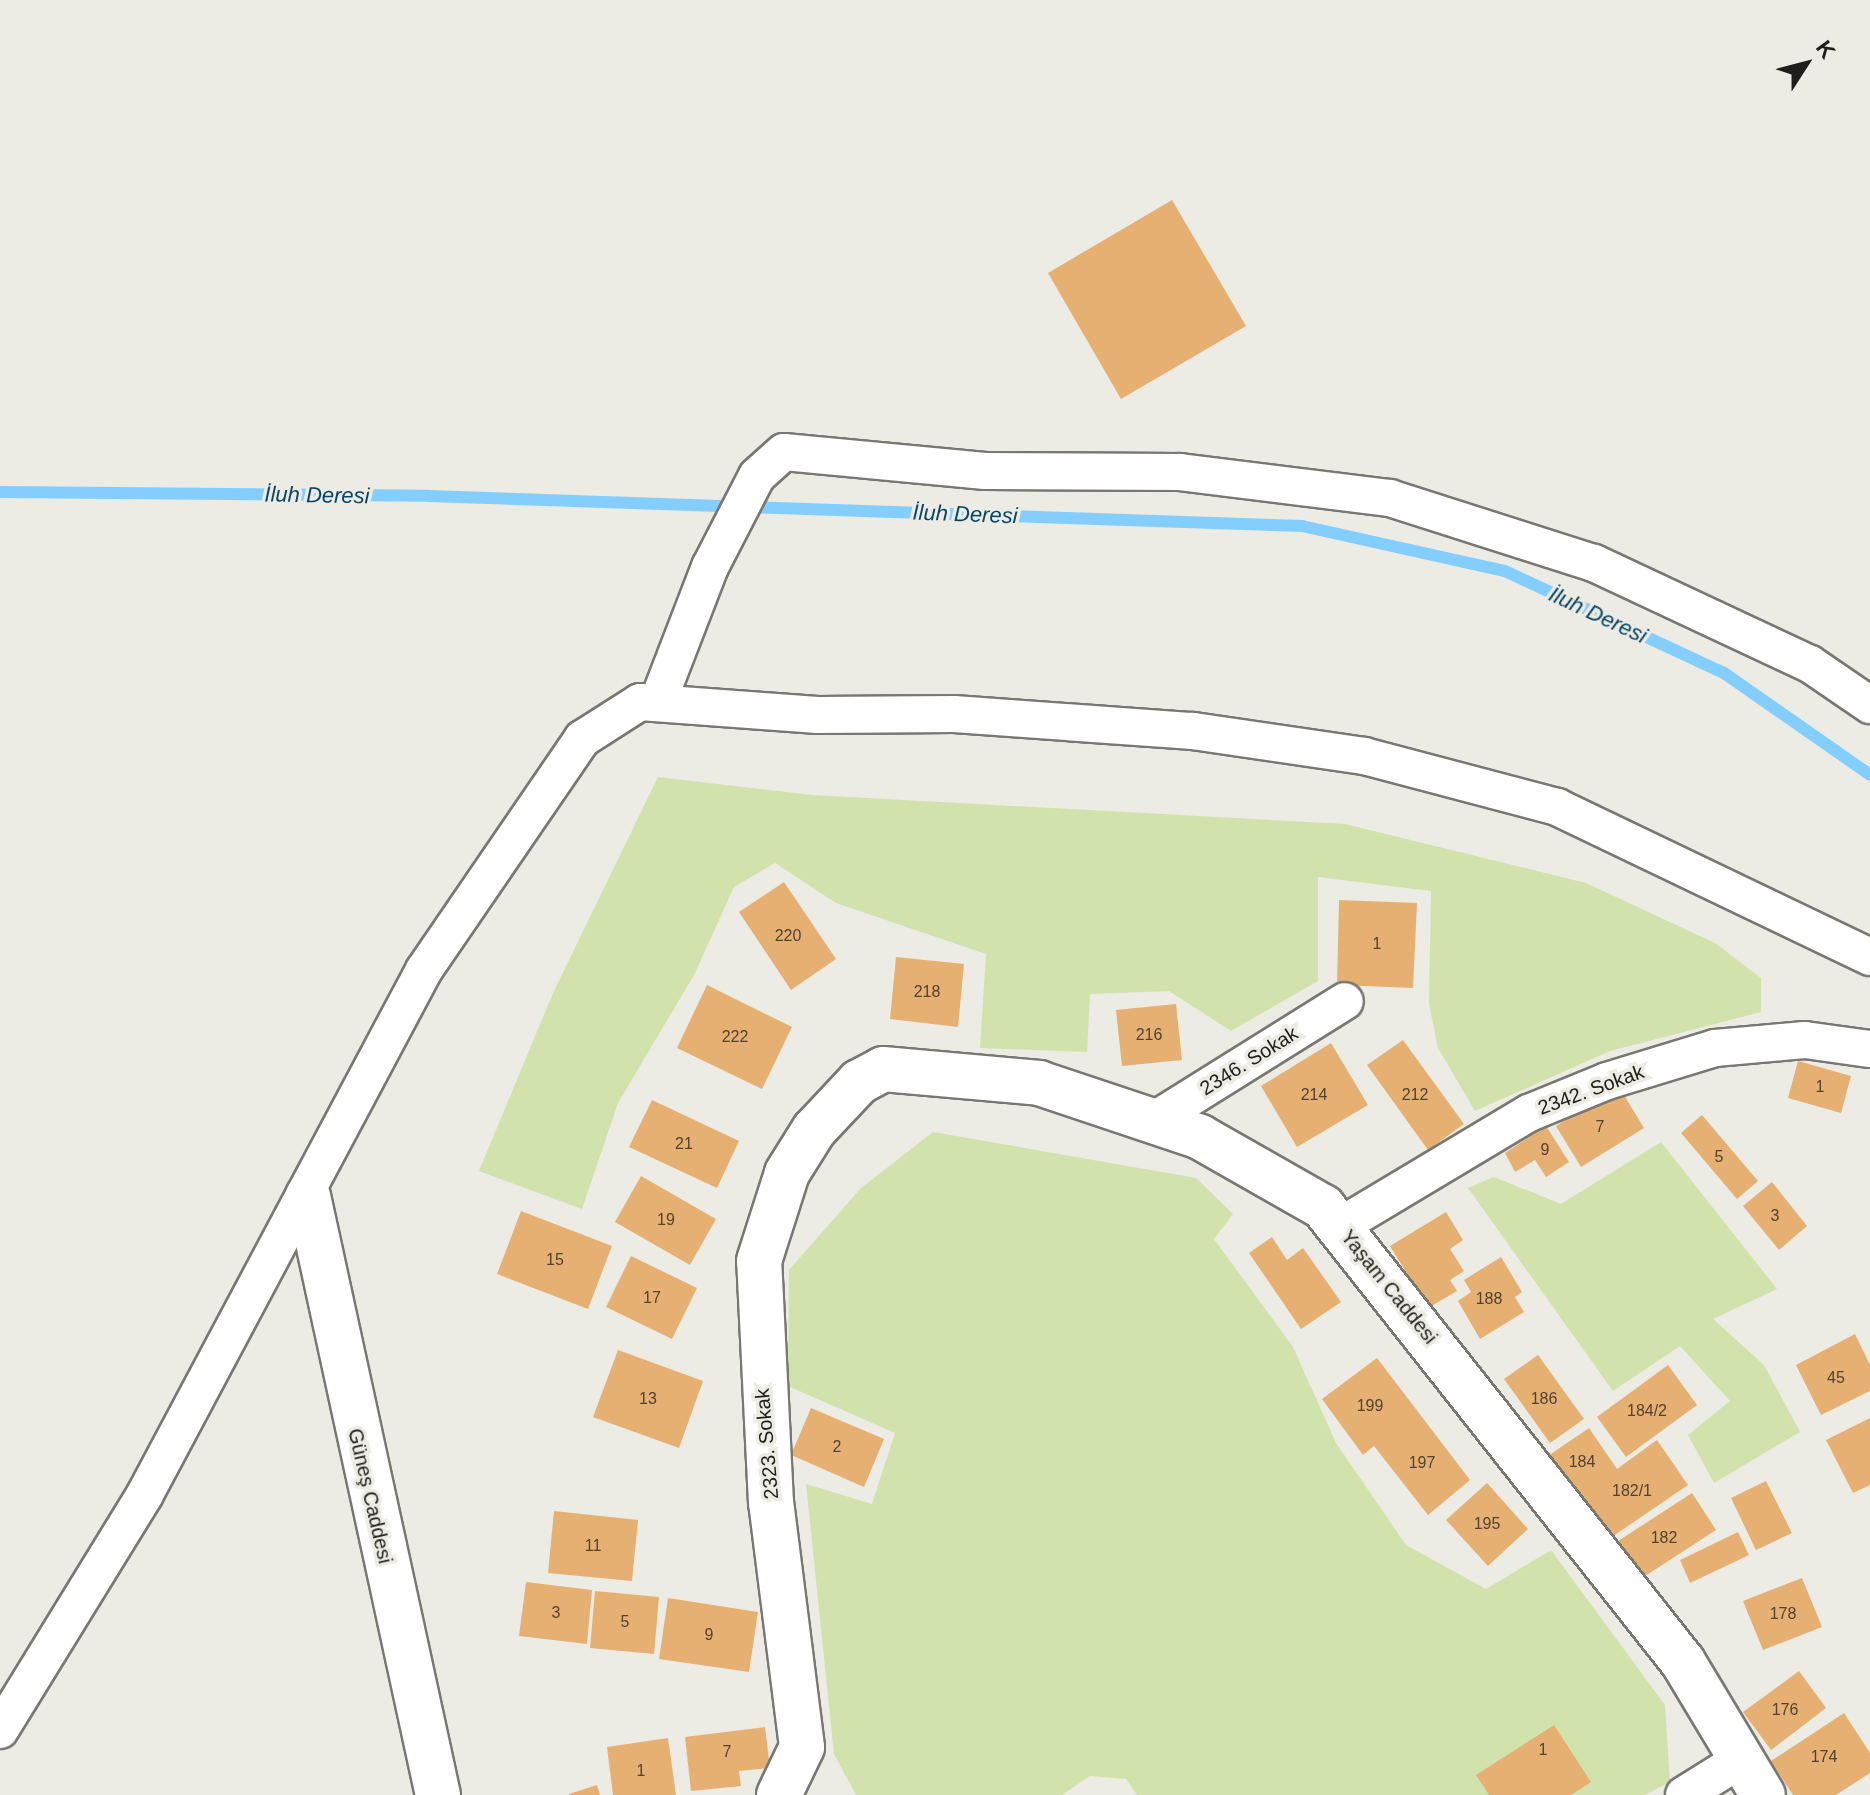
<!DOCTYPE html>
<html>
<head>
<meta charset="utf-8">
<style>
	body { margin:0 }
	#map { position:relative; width:1870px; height:1795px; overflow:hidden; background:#ecebe4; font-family:Arial,sans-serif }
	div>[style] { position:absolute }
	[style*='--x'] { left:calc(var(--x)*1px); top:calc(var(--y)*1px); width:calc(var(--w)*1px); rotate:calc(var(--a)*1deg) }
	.green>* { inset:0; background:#d2e2ac }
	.stream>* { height:12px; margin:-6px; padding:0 6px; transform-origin:6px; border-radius:6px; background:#84cdff }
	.building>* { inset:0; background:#e6b072 }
	.roads { filter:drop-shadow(2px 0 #787771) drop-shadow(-2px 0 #787771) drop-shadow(0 2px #787771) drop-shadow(0 -2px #787771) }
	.street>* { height:36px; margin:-18px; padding:0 18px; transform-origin:18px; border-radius:18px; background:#fff }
	.secondary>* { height:44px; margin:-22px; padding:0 22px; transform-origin:22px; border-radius:22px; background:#fff }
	span { translate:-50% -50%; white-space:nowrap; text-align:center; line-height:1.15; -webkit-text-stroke:7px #ecebe4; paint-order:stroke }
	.number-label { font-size:16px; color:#514232 }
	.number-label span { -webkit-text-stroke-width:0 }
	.street-label { font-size:20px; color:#1f1e1c }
	.water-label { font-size:22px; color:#084565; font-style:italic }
	.north { position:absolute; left:1766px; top:24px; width:80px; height:80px; -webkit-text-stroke:6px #ecebe4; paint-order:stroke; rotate:54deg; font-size:22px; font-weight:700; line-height:32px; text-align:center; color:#1f1e1c }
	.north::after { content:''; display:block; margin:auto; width:28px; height:36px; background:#1f1e1c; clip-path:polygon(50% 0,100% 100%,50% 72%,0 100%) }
</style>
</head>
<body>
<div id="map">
	<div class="green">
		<i style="clip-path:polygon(658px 777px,812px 795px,1345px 824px,1586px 883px,1715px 943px,1761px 978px,1761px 1012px,1610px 1051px,1475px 1111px,1438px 1048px,1429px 1004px,1431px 891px,1318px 877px,1318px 981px,1231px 1031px,1169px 991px,1090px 994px,1087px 1052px,980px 1048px,986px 954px,836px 903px,775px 863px,734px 887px,694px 975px,618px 1103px,582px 1209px,479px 1171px,553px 993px)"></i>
		<i style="clip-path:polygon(933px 1132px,1196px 1178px,1233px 1214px,1214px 1239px,1293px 1347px,1336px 1443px,1406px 1545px,1486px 1589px,1551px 1550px,1665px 1705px,1670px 1782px,1645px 1795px,1137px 1795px,1126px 1779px,1090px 1776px,1062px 1795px,856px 1795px,834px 1754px,806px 1484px,872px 1504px,895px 1433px,788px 1386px,789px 1270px,861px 1188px)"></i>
		<i style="clip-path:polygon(1661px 1142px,1777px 1289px,1713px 1319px,1764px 1365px,1800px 1432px,1714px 1483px,1688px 1435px,1730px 1401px,1680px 1346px,1613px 1391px,1468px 1188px,1494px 1177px,1561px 1204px)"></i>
	</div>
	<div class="stream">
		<i style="--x:0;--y:492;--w:429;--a:0.5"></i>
		<i style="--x:429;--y:496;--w:874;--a:1.97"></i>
		<i style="--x:1302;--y:526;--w:208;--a:12.5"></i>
		<i style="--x:1505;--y:571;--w:242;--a:25"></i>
		<i style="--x:1724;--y:673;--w:178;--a:34.9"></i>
	</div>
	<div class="building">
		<i style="clip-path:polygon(1172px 200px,1246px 326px,1121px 399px,1048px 273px)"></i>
		<i style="clip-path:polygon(784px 882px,836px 959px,791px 990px,739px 912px)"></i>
		<i style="clip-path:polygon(1339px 900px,1417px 903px,1413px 988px,1337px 985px)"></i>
		<i style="clip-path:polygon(896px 957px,964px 964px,958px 1027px,890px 1019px)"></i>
		<i style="clip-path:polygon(707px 985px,792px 1027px,762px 1089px,677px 1048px)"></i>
		<i style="clip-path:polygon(1176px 1004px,1182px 1060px,1122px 1066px,1116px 1010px)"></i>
		<i style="clip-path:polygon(1403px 1040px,1464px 1124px,1428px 1150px,1367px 1065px)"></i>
		<i style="clip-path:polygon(1331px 1043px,1368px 1105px,1297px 1147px,1261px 1086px)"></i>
		<i style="clip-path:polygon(1798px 1061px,1851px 1076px,1841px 1113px,1788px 1098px)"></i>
		<i style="clip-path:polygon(1619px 1087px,1644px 1128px,1581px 1167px,1556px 1126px)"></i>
		<i style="clip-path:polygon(652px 1100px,739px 1141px,717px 1188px,629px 1147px)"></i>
		<i style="clip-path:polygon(1702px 1115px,1758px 1181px,1737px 1199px,1681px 1133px)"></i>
		<i style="clip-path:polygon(1546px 1126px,1569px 1162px,1546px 1177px,1535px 1160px,1515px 1172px,1505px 1153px)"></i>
		<i style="clip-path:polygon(641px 1176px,716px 1219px,690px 1265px,615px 1222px)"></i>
		<i style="clip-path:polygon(1772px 1182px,1807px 1226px,1779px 1250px,1743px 1206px)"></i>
		<i style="clip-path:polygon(521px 1211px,612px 1246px,588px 1309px,497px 1274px)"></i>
		<i style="clip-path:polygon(1446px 1212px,1463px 1240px,1450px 1249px,1464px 1271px,1450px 1280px,1457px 1291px,1428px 1308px,1390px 1246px)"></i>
		<i style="clip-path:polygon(1272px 1237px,1287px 1260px,1303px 1248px,1341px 1302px,1301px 1329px,1249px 1253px)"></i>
		<i style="clip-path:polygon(631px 1256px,697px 1288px,672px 1339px,606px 1307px)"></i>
		<i style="clip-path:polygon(1501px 1257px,1522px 1292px,1515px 1297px,1524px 1312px,1480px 1339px,1458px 1301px,1471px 1292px,1464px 1280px)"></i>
		<i style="clip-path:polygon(1855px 1334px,1870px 1365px,1870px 1391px,1821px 1415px,1796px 1365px)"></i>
		<i style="clip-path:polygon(618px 1350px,703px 1381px,679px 1448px,593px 1417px)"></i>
		<i style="clip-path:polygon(1538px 1355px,1584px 1419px,1550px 1443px,1504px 1379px)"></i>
		<i style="clip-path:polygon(1377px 1358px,1470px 1480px,1428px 1515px,1374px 1446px,1363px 1455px,1322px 1399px)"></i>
		<i style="clip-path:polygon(1668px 1365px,1697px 1405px,1626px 1457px,1597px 1417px)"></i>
		<i style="clip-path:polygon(811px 1408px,884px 1439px,864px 1487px,791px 1455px)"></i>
		<i style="clip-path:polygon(1870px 1418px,1870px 1485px,1853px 1493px,1826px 1440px)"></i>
		<i style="clip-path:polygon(1589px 1428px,1617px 1469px,1657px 1440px,1688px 1485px,1606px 1541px,1548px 1456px)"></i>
		<i style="clip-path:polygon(1766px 1481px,1792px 1533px,1756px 1550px,1731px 1498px)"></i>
		<i style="clip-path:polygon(1487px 1483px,1528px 1529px,1488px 1566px,1446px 1520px)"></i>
		<i style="clip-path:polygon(1692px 1493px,1716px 1530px,1636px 1582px,1612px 1545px)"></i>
		<i style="clip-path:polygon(554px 1511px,638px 1520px,632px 1581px,548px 1573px)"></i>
		<i style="clip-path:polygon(1738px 1532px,1749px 1555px,1690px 1583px,1680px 1560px)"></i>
		<i style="clip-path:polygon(1802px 1578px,1822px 1627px,1763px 1650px,1743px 1601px)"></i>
		<i style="clip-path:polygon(526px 1582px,592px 1590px,587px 1644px,519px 1636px)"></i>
		<i style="clip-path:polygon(595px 1591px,659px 1597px,654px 1654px,590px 1648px)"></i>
		<i style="clip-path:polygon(668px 1598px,758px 1612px,749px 1672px,659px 1659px)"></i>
		<i style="clip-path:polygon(1799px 1671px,1826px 1708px,1771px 1750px,1743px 1712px)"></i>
		<i style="clip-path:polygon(1844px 1713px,1870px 1753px,1870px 1773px,1836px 1795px,1793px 1795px,1771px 1761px)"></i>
		<i style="clip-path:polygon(1554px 1725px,1591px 1782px,1571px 1795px,1489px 1795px,1476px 1775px)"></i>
		<i style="clip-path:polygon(765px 1727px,770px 1768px,739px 1771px,741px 1786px,691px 1791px,685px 1737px)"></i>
		<i style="clip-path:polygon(668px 1738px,676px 1795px,613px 1795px,607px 1747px)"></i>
		<i style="clip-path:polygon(597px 1785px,600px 1795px,569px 1795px,569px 1794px)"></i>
	</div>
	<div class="roads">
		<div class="street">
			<i style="--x:659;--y:699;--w:142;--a:-68.9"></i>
			<i style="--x:710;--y:567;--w:102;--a:-62.7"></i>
			<i style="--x:757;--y:476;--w:36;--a:-42"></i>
			<i style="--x:784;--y:452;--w:202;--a:5.4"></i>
			<i style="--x:985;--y:471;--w:195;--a:0.3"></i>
			<i style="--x:1180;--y:472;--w:212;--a:7.1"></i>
			<i style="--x:1390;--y:498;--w:214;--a:17.7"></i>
			<i style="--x:1594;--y:563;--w:238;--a:25.1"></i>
			<i style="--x:1810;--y:664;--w:73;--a:34.3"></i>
			<i style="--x:1153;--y:1121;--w:226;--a:-32"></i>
			<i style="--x:1340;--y:1226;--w:220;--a:-30.9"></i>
			<i style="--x:1529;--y:1113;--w:84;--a:-22.3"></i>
			<i style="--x:1607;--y:1081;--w:113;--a:-17"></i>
			<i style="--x:1715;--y:1048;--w:90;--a:-5.1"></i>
			<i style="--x:1805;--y:1040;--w:66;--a:7.9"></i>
			<i style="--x:0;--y:1730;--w:275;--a:-58.4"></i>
			<i style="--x:144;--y:1496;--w:596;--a:-61.97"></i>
			<i style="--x:424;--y:970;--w:280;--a:-55.6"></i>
			<i style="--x:582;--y:739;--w:69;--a:-32.5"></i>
			<i style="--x:640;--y:702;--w:178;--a:4.2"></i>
			<i style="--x:818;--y:715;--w:136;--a:-0.4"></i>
			<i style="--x:954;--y:714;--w:240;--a:4.1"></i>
			<i style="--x:1193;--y:731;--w:173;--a:8.3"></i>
			<i style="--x:1364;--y:756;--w:200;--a:14.8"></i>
			<i style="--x:1557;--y:807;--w:347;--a:25.6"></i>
			<i style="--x:1684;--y:1795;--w:66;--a:-32"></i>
		</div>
		<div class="secondary">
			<i style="--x:308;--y:1196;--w:613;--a:77.76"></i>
			<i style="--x:779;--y:1795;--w:53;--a:-64.4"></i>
			<i style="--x:802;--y:1747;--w:246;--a:-97.2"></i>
			<i style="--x:771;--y:1503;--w:242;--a:-92.8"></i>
			<i style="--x:759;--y:1261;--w:92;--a:-72.3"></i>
			<i style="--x:787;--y:1173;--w:51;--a:-57.9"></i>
			<i style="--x:814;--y:1130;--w:66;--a:-46.8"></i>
			<i style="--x:859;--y:1082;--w:27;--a:-28"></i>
			<i style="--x:883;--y:1069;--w:157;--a:5.1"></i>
			<i style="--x:1039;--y:1083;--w:170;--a:18.5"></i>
			<i style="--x:1200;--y:1137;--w:142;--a:29.6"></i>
			<i style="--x:1323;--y:1207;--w:580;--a:51.65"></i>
			<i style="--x:1683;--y:1662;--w:155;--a:59"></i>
		</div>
	</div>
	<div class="number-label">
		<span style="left:788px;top:936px">220</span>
		<span style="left:1377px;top:944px">1</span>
		<span style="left:927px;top:992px">218</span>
		<span style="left:1149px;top:1035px">216</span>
		<span style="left:735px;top:1037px">222</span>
		<span style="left:1820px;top:1087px">1</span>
		<span style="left:1314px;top:1095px">214</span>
		<span style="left:1415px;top:1095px">212</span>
		<span style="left:1600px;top:1127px">7</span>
		<span style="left:684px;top:1144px">21</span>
		<span style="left:1545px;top:1150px">9</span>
		<span style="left:1719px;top:1157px">5</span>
		<span style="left:1775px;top:1216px">3</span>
		<span style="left:666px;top:1220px">19</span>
		<span style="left:555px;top:1260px">15</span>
		<span style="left:652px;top:1298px">17</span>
		<span style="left:1489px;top:1299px">188</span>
		<span style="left:1836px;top:1378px">45</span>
		<span style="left:648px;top:1399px">13</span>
		<span style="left:1544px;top:1399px">186</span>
		<span style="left:1370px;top:1406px">199</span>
		<span style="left:1647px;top:1411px">184/2</span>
		<span style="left:837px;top:1447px">2</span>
		<span style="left:1582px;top:1462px">184</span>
		<span style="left:1422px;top:1463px">197</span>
		<span style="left:1632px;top:1491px">182/1</span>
		<span style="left:1487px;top:1524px">195</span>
		<span style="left:1664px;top:1538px">182</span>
		<span style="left:593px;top:1546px">11</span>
		<span style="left:556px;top:1613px">3</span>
		<span style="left:1783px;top:1614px">178</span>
		<span style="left:625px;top:1622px">5</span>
		<span style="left:709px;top:1635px">9</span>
		<span style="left:1785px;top:1710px">176</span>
		<span style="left:1543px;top:1750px">1</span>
		<span style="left:727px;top:1752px">7</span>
		<span style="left:1824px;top:1757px">174</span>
		<span style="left:641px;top:1771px">1</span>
	</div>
	<div class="street-label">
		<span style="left:1249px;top:1061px;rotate:-32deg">2346. Sokak</span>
		<span style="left:1591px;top:1090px;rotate:-20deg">2342. Sokak</span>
		<span style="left:1389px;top:1287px;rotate:51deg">Yaşam Caddesi</span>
		<span style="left:767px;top:1444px;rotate:-95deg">2323. Sokak</span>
		<span style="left:370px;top:1496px;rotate:77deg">Güneş Caddesi</span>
	</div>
	<div class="water-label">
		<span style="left:317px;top:495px;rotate:1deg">İluh Deresi</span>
		<span style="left:965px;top:514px;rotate:2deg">İluh Deresi</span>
		<span style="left:1598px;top:615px;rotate:25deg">İluh Deresi</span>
	</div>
	<div class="north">K</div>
</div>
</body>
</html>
